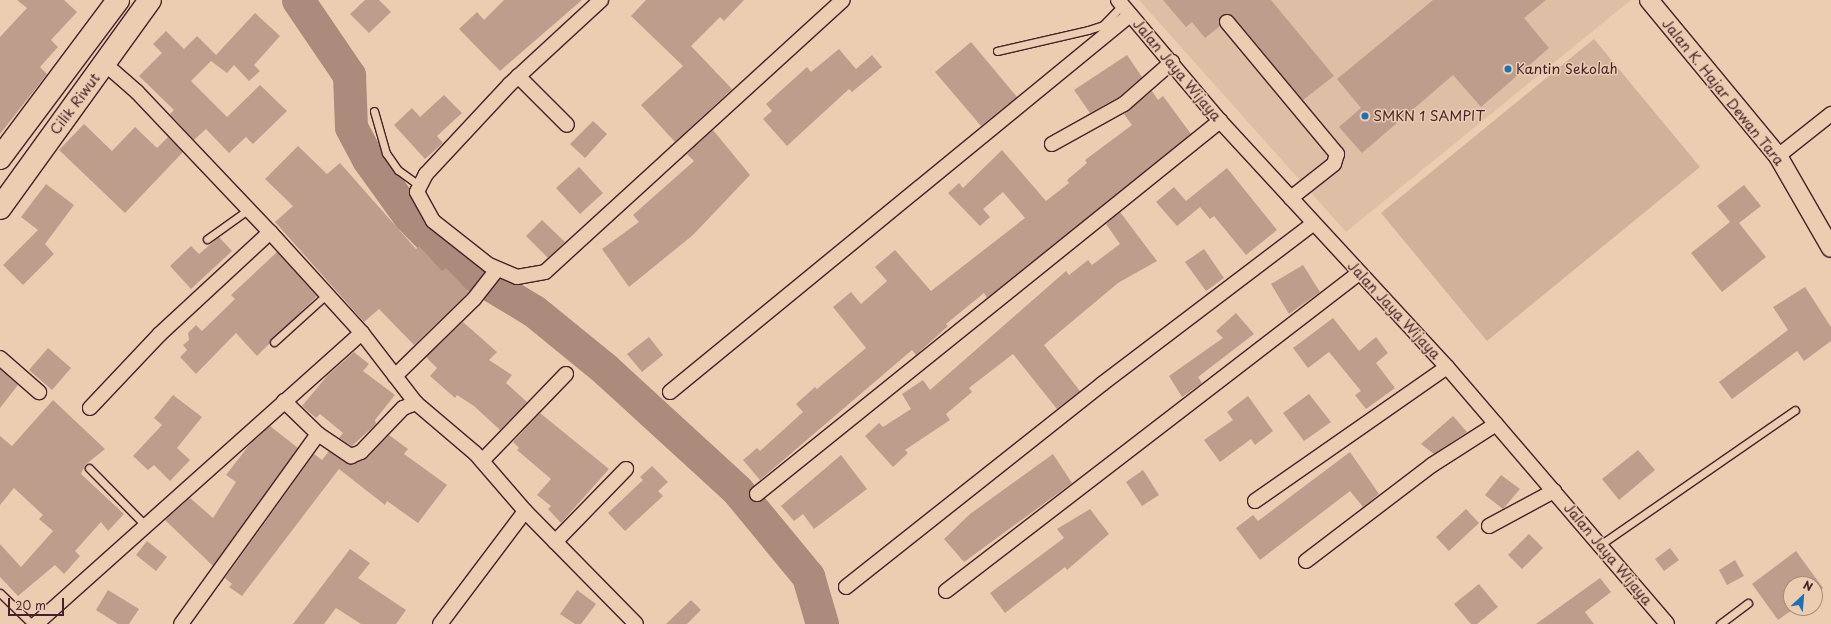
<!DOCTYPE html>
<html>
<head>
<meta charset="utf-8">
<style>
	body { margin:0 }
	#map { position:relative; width:1831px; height:624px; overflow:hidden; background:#ebceb1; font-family:"Playpen Sans",sans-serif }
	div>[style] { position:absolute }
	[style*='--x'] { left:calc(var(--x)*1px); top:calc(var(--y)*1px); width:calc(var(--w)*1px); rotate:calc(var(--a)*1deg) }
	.built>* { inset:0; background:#debfa6 }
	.green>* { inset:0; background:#d0b29b }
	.river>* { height:33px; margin:-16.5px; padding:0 16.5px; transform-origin:16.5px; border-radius:16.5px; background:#ac8a7c }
	.building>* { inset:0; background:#be9d8c }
	.roads { filter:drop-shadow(1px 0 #4a1f2b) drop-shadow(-1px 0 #4a1f2b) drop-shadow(0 1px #4a1f2b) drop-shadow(0 -1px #4a1f2b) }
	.service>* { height:7px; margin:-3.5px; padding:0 3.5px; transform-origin:3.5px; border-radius:3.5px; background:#ebceb1 }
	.minor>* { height:14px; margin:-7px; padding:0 7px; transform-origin:7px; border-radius:7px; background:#ebceb1 }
	.tertiary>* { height:18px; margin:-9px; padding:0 9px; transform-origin:9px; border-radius:9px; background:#ebceb1 }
	.primary>* { height:22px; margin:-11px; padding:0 11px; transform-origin:11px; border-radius:11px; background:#ebceb1 }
	.dots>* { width:11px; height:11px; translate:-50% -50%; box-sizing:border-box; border:2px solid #ebceb1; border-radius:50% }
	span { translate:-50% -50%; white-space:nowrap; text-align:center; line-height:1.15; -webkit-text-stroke:3px #ebceb1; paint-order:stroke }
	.poi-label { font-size:14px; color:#4a1f2b }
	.left { translate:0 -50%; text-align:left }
	.street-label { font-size:14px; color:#4a1f2b }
	.north { position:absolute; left:1783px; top:576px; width:40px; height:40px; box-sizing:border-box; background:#ebceb1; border:1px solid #ab887b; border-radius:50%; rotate:26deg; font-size:11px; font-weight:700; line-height:16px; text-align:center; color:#4a1f2b }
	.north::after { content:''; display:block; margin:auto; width:14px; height:18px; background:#1f6fb2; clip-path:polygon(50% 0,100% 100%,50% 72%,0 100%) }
	.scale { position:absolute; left:8px; top:598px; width:56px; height:18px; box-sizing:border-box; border:2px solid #4a1f2b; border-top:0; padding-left:5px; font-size:12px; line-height:14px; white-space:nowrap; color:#4a1f2b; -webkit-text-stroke:3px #ebceb1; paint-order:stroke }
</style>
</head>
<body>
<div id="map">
	<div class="built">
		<i style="clip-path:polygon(1139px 0,1631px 0,1346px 232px)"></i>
	</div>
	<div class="green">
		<i style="clip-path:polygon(1594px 39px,1700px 167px,1487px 341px,1381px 213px)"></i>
	</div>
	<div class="river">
		<i style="--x:298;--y:0;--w:91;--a:55.8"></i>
		<i style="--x:349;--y:75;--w:52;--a:87.8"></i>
		<i style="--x:351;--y:127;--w:36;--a:62"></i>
		<i style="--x:368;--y:159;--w:70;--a:54.3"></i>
		<i style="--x:409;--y:216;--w:67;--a:45.6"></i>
		<i style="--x:456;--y:264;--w:91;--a:31.1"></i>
		<i style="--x:534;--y:311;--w:92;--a:39.2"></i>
		<i style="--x:605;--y:369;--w:179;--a:42.5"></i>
		<i style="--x:737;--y:490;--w:112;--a:50.5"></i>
		<i style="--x:808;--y:576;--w:50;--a:73.7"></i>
	</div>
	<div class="building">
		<i style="clip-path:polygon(17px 0,64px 0,77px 12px,51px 40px,58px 47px,40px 67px,47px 74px,0 134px,0 37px,27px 8px)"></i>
		<i style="clip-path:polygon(365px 0,379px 0,391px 12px,369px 33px,350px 14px)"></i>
		<i style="clip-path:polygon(504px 0,582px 0,500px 71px,459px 29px,477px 12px,484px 20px)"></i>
		<i style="clip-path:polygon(646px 0,744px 0,724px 21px,720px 17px,691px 46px,732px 89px,675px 142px,641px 105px,683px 66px,631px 16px)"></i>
		<i style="clip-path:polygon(1163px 0,1271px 0,1334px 76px,1303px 100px,1233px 16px,1222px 15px,1220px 26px,1205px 38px,1192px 22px,1186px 27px)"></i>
		<i style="clip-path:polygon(1433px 0,1546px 0,1524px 18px,1549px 48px,1481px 107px,1453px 75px,1362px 153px,1339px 127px,1361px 108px,1337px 79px)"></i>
		<i style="clip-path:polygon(255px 13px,280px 36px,254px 65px,260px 71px,249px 81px,234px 65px,227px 73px,211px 61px,191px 81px,227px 117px,260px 85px,287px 111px,253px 144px,246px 137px,229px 153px,206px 129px,194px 140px,170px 114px,174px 110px,139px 76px,162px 53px,153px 44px,166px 31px,184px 49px,197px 36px,216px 55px)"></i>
		<i style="clip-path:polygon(971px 42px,1017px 97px,981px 126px,935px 72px)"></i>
		<i style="clip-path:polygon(839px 49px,856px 69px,872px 55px,882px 67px,852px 92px,849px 89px,787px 146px,763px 119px,772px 111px,766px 104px,807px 67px,811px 72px)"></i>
		<i style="clip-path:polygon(1127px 55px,1142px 77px,1119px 97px,1090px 113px,1074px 90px)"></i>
		<i style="clip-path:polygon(1152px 91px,1158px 100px,1163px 96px,1191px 134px,987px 298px,984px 293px,946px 324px,948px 326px,916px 355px,912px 350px,760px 480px,743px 460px,757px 448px,760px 451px,803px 412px,796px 404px,815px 387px,817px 389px,866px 348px,833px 307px,851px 292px,861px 304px,887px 281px,875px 267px,895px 250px,931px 291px,1025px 218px,1003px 192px,983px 209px,990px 217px,980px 226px,948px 193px,959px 183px,963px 188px,1002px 150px,1046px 201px,1069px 183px,1067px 180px,1087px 163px,1085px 160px,1132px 125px,1124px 114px)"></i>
		<i style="clip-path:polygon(444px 95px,462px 113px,437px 136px,443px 143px,425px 159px,394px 125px,412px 108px,420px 117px)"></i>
		<i style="clip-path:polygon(593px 121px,607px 134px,585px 158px,570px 144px)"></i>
		<i style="clip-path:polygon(84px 124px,112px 151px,135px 127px,157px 148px,168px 137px,183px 152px,125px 213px,59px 150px)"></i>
		<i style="clip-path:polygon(713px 130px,750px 175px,693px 235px,629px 287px,602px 249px,639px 222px,633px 215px,694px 161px,687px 154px)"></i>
		<i style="clip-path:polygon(298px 146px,327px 174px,340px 163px,416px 249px,419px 246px,442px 271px,446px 268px,469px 292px,414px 345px,379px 309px,364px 322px,275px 222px,293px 206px,265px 179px)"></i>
		<i style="clip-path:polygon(579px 167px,603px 193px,580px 214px,556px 188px)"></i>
		<i style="clip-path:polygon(1227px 168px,1277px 230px,1246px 255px,1214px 216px,1210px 219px,1200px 207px,1177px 226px,1156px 202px,1174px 187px,1186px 201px)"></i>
		<i style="clip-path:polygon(46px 184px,74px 205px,45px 244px,54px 254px,23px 285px,3px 265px,38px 230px,21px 217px)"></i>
		<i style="clip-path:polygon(1744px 185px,1761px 206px,1739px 223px,1766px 257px,1722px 292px,1691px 253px,1730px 222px,1717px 206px)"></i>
		<i style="clip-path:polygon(1120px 212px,1157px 261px,1118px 283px,1044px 345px,1080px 391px,1057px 409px,1013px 354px,969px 388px,972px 392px,946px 414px,950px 420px,905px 450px,908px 453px,893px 467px,865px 436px,879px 423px,883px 427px,911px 409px,902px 394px,923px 380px,930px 390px,1066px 271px,1069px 275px,1088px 260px,1092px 265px,1120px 244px,1106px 224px)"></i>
		<i style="clip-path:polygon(542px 220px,565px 242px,548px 258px,526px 236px)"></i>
		<i style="clip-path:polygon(219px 237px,232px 251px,191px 289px,170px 266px,191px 246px,199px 254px)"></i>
		<i style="clip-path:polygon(1204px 249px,1224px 278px,1206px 291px,1185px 262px)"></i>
		<i style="clip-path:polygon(277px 252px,317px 296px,257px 356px,236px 333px,196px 374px,180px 357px,187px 350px,183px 345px,189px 340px,188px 333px,196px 325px,202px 331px,235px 299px,231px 295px)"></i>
		<i style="clip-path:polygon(1303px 265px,1320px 292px,1289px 314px,1271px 284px)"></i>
		<i style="clip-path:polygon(1805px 287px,1831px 327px,1831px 341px,1804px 361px,1797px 351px,1732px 399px,1719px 382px,1788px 330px,1773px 307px)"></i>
		<i style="clip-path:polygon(1236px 313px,1254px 334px,1198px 377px,1202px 383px,1182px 397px,1169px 376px,1223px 338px,1216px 331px)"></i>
		<i style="clip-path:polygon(1333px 318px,1359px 351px,1376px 337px,1388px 353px,1376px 363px,1395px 388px,1366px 409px,1355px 395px,1361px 391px,1329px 352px,1308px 368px,1293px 348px)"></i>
		<i style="clip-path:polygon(463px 322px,497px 352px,489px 360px,512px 375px,506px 383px,527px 402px,500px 430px,474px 406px,457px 395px,455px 398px,430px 376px,437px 368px,426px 357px)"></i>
		<i style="clip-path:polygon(649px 337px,663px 355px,642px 372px,627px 354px)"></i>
		<i style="clip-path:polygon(48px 348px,71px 368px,52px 390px,29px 370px)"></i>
		<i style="clip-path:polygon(354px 352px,369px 364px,363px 371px,395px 395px,375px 420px,376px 424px,352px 446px,339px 438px,343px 433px,320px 414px,316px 418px,302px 406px,327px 376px)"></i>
		<i style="clip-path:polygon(0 369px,18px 385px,0 408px)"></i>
		<i style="clip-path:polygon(1309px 394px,1331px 422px,1304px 441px,1283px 413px)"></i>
		<i style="clip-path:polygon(173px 395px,202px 417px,177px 448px,190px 460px,170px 481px,154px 465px,148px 470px,133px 456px,162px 425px,154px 418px)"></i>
		<i style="clip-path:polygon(1248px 396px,1273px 431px,1255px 445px,1251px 439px,1220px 462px,1204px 440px,1233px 420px,1227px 412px)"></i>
		<i style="clip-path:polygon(53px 400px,105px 449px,85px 465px,81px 474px,124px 514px,108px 531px,101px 522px,75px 551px,80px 556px,64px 574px,55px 565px,18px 596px,0 577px,0 544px,21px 567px,53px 531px,39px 519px,43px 515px,14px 488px,0 505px,0 436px,12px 446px)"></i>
		<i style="clip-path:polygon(540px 413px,609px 469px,561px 523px,548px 509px,551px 506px,537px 495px,551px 479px,517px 450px,519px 448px,513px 442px)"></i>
		<i style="clip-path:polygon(1453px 416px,1467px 432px,1434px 454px,1421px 444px)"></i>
		<i style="clip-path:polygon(270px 426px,298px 448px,213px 566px,165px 520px,190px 498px,213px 518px,236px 482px,226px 475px,250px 444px)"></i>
		<i style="clip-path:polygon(389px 435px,408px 449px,404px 454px,447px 485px,418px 523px,387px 501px,385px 505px,339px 469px,242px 596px,229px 587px,232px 584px,225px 578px,314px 454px,322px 460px,329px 451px,354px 464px,367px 458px)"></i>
		<i style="clip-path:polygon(1638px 450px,1655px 470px,1619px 500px,1602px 479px)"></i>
		<i style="clip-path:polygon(1350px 452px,1379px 494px,1363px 507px,1350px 491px,1260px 560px,1236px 528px,1253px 515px,1258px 521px)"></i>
		<i style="clip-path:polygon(1053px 454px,1072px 483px,964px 562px,944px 539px,970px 514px)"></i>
		<i style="clip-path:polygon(841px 455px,867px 489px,814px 529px,803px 514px,794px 521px,781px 506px)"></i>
		<i style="clip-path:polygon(652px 466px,668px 482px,658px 491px,663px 496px,625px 531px,608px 513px,643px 480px,640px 477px)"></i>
		<i style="clip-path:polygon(1143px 470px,1159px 495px,1142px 506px,1126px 482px)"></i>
		<i style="clip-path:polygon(1501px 475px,1520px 489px,1503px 509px,1485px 495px)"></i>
		<i style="clip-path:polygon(1090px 509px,1109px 534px,1067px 570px,1065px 567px,1005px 613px,990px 593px,1064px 538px,1057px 529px)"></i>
		<i style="clip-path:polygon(1466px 509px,1479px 523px,1449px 551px,1436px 537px)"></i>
		<i style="clip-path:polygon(1529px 534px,1543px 548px,1522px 569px,1508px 555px)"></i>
		<i style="clip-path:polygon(147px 541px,167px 557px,156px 571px,136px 555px)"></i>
		<i style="clip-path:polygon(1670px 548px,1679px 560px,1664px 571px,1655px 559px)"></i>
		<i style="clip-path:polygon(350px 549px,370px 563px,358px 578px,406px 610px,396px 624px,361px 624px,336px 608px,324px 624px,293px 624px)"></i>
		<i style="clip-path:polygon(1796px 551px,1823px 588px,1815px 594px,1815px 584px,1791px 584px,1791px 608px,1795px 608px,1778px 620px,1752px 584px)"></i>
		<i style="clip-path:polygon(1735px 560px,1744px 576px,1727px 585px,1719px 570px)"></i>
		<i style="clip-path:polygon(1600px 578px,1611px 592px,1585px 612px,1594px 624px,1536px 624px)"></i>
		<i style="clip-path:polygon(1479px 584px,1498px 607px,1477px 624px,1471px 624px,1454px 604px)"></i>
		<i style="clip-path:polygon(108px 590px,139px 609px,129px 624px,118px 624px,96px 610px)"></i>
		<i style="clip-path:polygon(577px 590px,596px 604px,581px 624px,575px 624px,560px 614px)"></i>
		<i style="clip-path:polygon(691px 600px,701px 610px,687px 624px,666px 624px)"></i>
	</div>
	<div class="roads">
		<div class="service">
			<i style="--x:997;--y:51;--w:93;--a:-13"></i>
			<i style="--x:1088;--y:30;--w:16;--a:-18"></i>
			<i style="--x:1103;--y:25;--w:28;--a:-46"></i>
			<i style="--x:374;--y:111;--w:44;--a:74.1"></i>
			<i style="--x:386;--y:153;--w:21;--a:55"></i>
			<i style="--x:398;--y:170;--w:27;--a:36"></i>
			<i style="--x:207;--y:239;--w:52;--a:-35.5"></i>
			<i style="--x:274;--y:342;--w:70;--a:-42.1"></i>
			<i style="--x:89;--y:468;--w:80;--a:45.5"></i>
			<i style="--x:1600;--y:545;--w:237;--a:-34.7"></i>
			<i style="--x:0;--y:593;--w:45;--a:44.1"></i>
			<i style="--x:1720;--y:624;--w:35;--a:-37"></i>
		</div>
		<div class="minor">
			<i style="--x:601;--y:0;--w:124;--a:137.3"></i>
			<i style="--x:510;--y:84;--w:123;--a:133"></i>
			<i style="--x:426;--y:174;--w:20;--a:117"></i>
			<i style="--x:417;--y:192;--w:33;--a:61"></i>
			<i style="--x:433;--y:221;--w:71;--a:38.2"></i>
			<i style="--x:489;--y:265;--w:30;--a:23"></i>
			<i style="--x:517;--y:277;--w:28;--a:-10"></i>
			<i style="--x:545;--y:272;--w:403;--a:-42.4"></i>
			<i style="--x:1118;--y:0;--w:158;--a:49.9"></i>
			<i style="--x:1220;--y:121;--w:335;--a:47.3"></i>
			<i style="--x:1447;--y:367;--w:338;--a:49.4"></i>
			<i style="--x:1227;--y:22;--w:172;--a:50.2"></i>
			<i style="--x:1337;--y:154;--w:10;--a:107"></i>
			<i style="--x:1334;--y:164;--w:55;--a:141.7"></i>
			<i style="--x:105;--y:64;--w:43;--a:41.2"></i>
			<i style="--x:137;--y:92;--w:193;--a:46.5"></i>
			<i style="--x:270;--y:232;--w:137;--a:47.7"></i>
			<i style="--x:362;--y:333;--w:88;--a:52.4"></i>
			<i style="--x:416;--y:403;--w:77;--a:40.3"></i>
			<i style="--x:475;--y:453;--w:77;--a:49.2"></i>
			<i style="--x:525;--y:511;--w:158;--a:45.5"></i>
			<i style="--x:518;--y:76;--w:69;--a:45"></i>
			<i style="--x:1052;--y:144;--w:82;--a:-29.1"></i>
			<i style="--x:1124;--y:104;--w:64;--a:-41.2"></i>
			<i style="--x:1778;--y:156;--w:68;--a:-38.4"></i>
			<i style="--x:0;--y:358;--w:52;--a:41.1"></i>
			<i style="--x:395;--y:376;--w:110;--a:-44.3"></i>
			<i style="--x:474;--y:299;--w:37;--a:-52"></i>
			<i style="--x:670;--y:392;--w:595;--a:-39.34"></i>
			<i style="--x:284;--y:401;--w:47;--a:44.1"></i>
			<i style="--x:318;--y:434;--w:40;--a:34"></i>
			<i style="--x:351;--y:456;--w:11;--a:-22"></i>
			<i style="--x:361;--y:452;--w:61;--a:-46.3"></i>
			<i style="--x:403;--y:408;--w:14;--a:-21"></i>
			<i style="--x:90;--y:408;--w:102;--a:-46.6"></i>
			<i style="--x:160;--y:334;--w:150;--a:-42.8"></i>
			<i style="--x:482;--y:461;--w:121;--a:-46"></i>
			<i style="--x:757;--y:494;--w:595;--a:-38.86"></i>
			<i style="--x:1255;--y:501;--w:234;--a:-34.9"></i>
			<i style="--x:1489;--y:526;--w:74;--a:-28.3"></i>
			<i style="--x:555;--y:542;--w:102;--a:-45.8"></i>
			<i style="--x:1306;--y:561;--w:158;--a:-37.3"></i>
			<i style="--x:1432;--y:465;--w:76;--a:-32.6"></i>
			<i style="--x:846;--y:587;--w:327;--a:-38.4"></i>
			<i style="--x:1102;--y:384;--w:265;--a:-37.2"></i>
			<i style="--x:946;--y:591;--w:521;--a:-37.6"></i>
			<i style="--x:36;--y:624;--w:437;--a:-41.8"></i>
			<i style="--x:181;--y:624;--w:234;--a:-54.2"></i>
			<i style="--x:440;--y:624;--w:141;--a:-53"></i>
		</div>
		<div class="tertiary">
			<i style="--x:1649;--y:0;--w:202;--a:50.4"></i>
			<i style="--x:1778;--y:156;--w:106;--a:60.1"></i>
		</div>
		<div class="primary">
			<i style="--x:0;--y:158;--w:197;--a:-53.2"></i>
			<i style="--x:0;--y:208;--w:256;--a:-54.2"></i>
		</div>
	</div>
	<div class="dots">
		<i style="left:1508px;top:69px;background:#1f6fb2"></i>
		<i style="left:1365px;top:116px;background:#1f6fb2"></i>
	</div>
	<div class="poi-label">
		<span class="left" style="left:1516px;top:69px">Kantin Sekolah</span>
		<span class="left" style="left:1373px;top:116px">SMKN 1 SAMPIT</span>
	</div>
	<div class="street-label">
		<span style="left:1177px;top:70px;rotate:50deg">Jalan Jaya Wijaya</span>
		<span style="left:1723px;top:92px;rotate:51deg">Jalan K. Hajar Dewan Tara</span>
		<span style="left:75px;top:104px;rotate:-53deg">Cilik Riwut</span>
		<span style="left:1394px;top:310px;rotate:47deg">Jalan Jaya Wijaya</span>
		<span style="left:1608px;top:554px;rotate:50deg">Jalan Jaya Wijaya</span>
	</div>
	<div class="north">N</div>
	<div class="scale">20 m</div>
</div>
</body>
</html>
